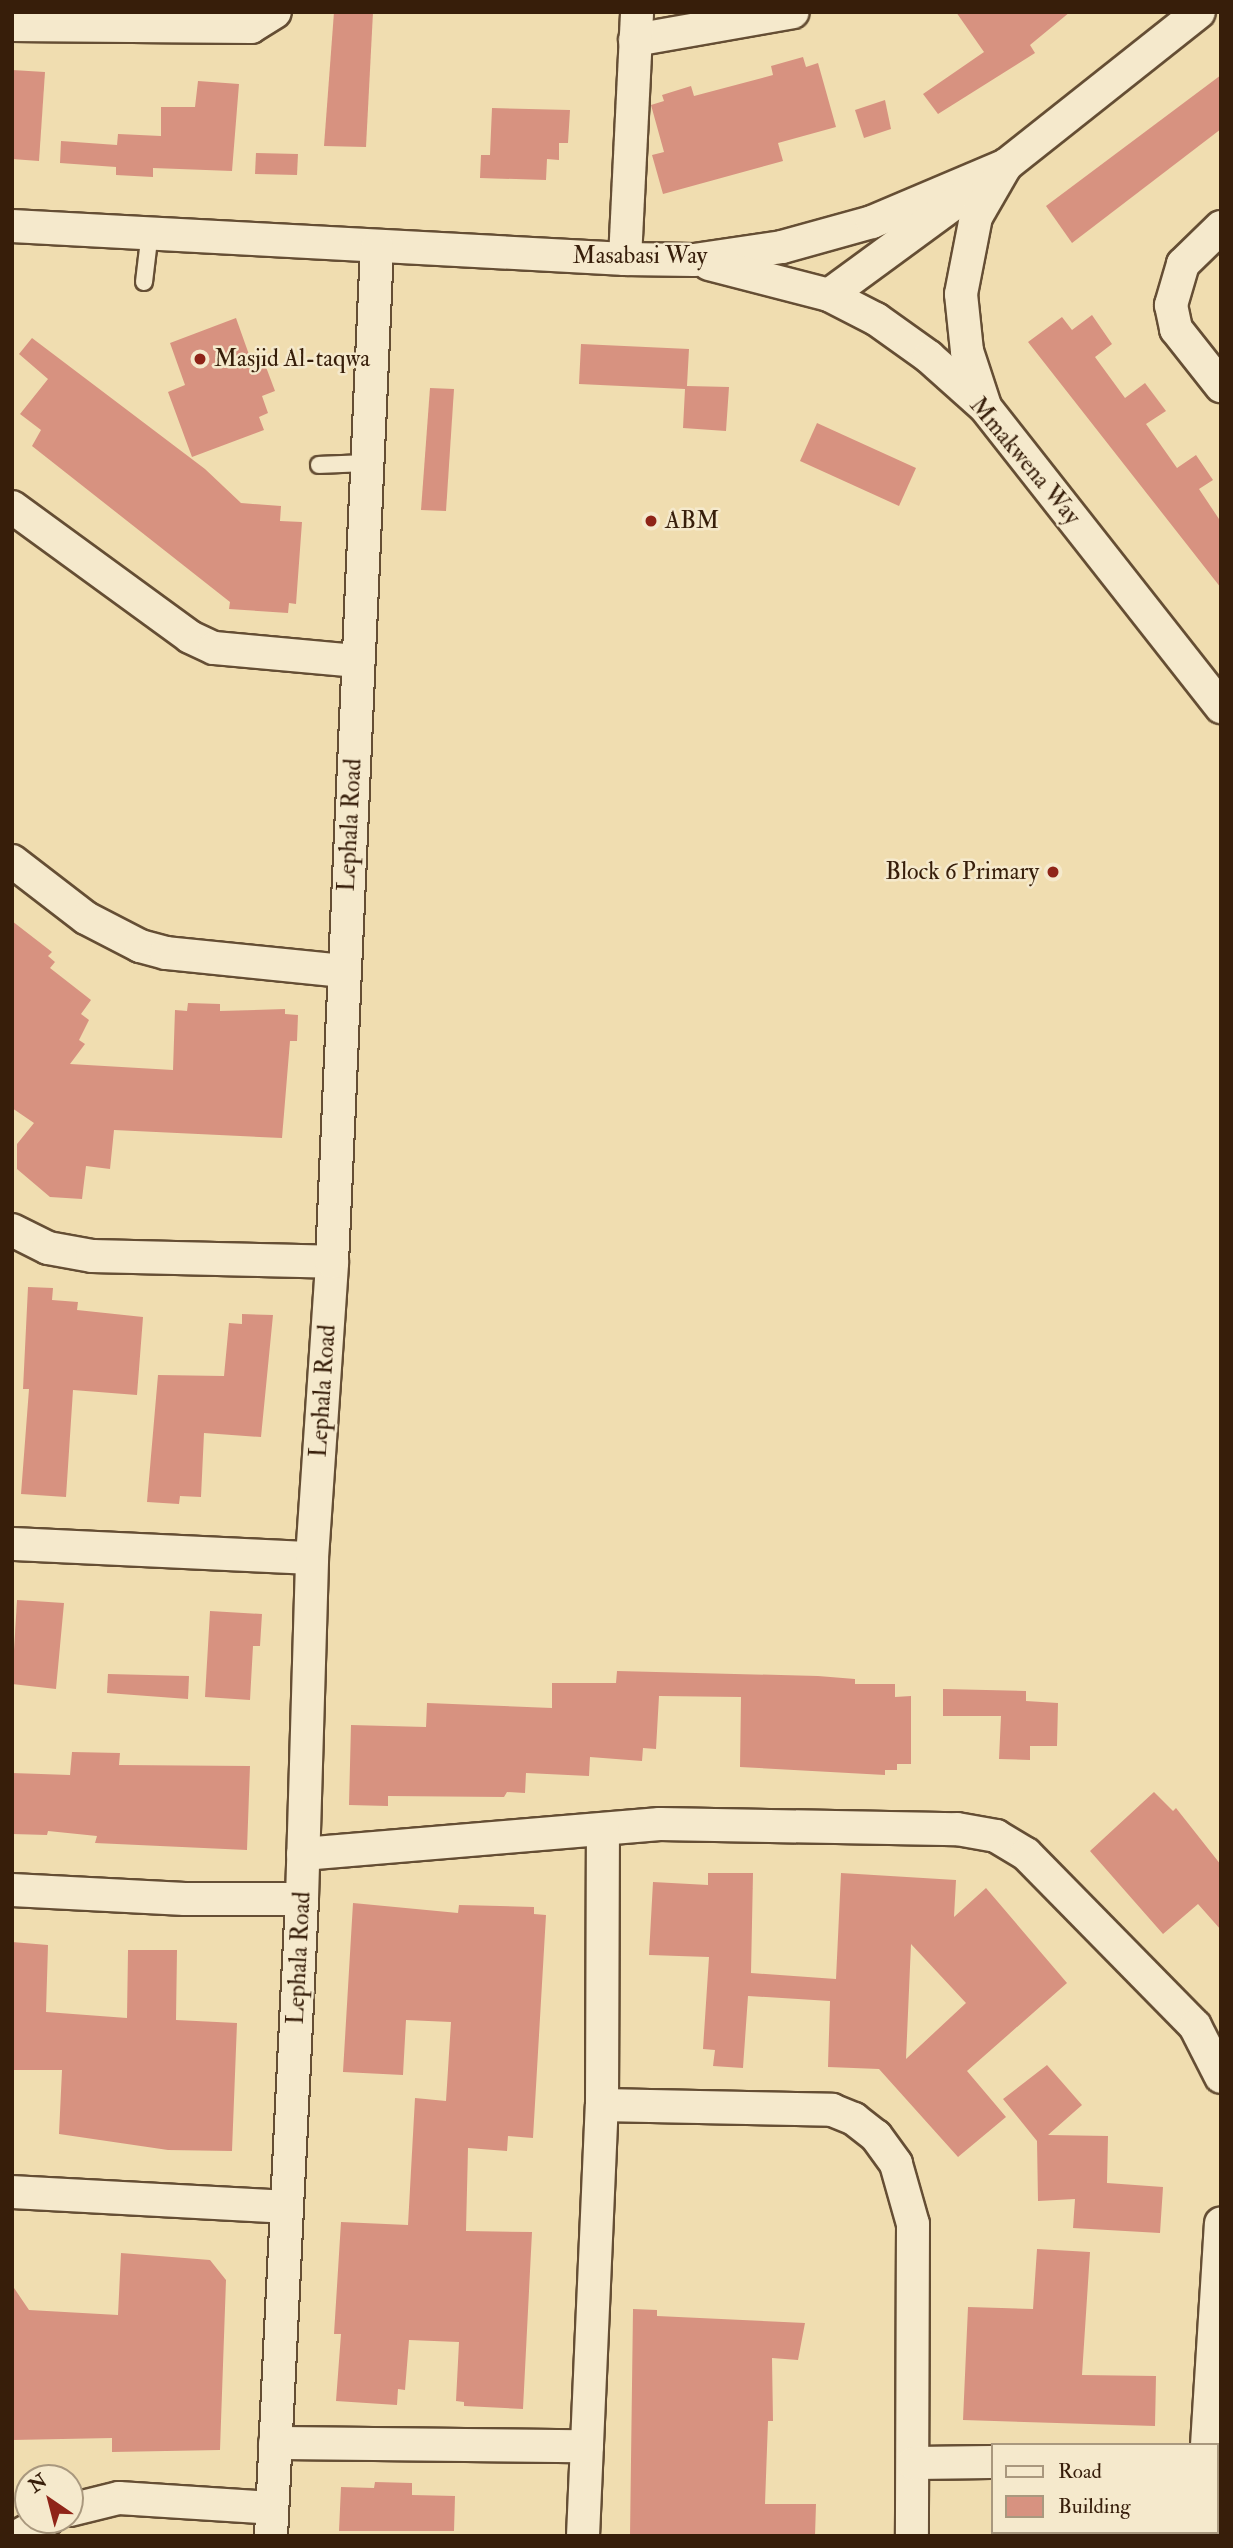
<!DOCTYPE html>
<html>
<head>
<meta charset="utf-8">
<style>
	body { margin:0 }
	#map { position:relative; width:1233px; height:2548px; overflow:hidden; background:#f0ddb0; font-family:"IM FELL Double Pica",serif }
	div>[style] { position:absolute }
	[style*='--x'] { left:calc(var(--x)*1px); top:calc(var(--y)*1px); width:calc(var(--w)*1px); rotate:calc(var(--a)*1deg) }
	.building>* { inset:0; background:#d79280 }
	.roads { filter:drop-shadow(2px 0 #654e34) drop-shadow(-2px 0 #654e34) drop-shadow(0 2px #654e34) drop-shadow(0 -2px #654e34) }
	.service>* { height:16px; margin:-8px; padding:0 8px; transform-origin:8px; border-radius:8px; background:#f5e9cc }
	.minor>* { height:32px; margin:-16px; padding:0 16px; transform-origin:16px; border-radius:16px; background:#f5e9cc }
	.dots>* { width:19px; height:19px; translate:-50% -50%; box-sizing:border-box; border:4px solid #f5e9cc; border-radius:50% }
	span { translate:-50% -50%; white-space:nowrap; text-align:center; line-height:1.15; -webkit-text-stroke:5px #f5e9cc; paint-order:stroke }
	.street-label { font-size:24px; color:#371e0a }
	.poi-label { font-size:24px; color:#371e0a }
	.left { translate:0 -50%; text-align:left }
	.right { translate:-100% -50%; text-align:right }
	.frame { position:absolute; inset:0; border:14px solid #371e0a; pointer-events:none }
	.legend { position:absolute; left:991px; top:2443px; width:228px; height:91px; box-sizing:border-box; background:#f5e9cc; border:2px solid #a9987e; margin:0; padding:9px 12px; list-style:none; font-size:21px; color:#371e0a }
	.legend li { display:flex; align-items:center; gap:14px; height:35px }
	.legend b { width:35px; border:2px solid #a9987e }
	.north { position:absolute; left:14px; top:2464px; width:70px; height:70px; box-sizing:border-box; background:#f5e9cc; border:2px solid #a9987e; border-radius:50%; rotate:325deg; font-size:19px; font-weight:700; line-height:28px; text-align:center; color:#371e0a }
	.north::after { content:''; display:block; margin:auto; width:24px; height:32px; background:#8f2418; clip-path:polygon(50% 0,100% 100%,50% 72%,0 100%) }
</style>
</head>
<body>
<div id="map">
	<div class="building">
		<i style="clip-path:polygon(334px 12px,373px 12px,366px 147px,324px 146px)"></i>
		<i style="clip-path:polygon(956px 12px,1070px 12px,1030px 45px,1035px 53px,938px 114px,923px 94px,984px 52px)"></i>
		<i style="clip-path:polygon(803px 57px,806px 67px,818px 63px,836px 127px,778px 143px,783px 161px,663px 194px,652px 155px,664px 152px,651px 105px,664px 101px,662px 95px,691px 86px,694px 96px,773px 75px,771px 66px)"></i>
		<i style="clip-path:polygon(12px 70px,45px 72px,39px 161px,12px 159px)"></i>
		<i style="clip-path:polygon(1221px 75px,1221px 129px,1072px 243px,1046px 206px)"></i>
		<i style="clip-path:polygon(198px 81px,239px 84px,232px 171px,153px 168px,153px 177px,116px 175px,116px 167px,60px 163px,61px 141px,117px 145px,118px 134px,161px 136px,161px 107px,195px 107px)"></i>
		<i style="clip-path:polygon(885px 100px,891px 129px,864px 138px,855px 110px)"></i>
		<i style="clip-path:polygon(492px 108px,570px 110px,568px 143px,559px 143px,559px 160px,547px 159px,546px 180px,480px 178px,481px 155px,490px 155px)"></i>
		<i style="clip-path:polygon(256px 153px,298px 154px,297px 175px,255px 174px)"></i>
		<i style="clip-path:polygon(1092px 315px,1112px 344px,1095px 357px,1125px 398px,1145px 383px,1166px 411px,1146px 424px,1177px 468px,1196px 455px,1213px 480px,1199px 489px,1221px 522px,1221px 588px,1028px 342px,1062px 317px,1072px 330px)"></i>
		<i style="clip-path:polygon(236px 318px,252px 363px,263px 359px,275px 391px,262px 396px,268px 413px,259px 417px,264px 430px,192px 457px,168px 392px,185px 385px,170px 343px)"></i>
		<i style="clip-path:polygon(32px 338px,205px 469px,241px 503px,281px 506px,280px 521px,302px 522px,296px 604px,289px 603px,288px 613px,229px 609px,230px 602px,32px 446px,41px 430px,20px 414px,48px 379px,19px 354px)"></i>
		<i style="clip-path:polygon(581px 344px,689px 349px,687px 386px,729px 387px,726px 431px,683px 428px,685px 389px,579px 384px)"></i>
		<i style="clip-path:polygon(430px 388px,454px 389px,446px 511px,421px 510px)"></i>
		<i style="clip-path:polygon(817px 423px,916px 468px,899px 506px,800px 461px)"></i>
		<i style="clip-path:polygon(12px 921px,52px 952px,48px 956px,55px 962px,50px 968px,91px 1000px,81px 1014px,89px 1020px,79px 1040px,85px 1044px,70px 1064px,173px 1070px,175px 1010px,187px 1011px,188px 1003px,220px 1004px,220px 1011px,285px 1009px,285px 1014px,298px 1015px,297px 1041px,290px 1041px,282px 1138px,114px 1130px,110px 1169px,86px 1166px,82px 1199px,50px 1197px,17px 1169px,17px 1144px,34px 1123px,12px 1108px)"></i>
		<i style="clip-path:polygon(28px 1287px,53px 1288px,52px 1300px,78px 1302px,77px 1310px,143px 1317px,137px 1395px,73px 1390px,66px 1497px,21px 1494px,29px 1389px,23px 1389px)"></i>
		<i style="clip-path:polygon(242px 1314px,273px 1315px,261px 1437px,204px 1433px,201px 1497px,180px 1496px,179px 1504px,147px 1502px,158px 1375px,224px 1376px,229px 1323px,242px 1324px)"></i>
		<i style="clip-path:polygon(17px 1600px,64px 1603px,56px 1689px,12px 1684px)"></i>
		<i style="clip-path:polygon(210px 1611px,262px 1614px,260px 1646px,253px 1646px,250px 1700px,205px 1697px)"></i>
		<i style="clip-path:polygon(617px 1671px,818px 1676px,855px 1679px,855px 1684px,895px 1684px,895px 1697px,911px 1696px,911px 1764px,897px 1764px,897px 1770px,885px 1770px,885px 1775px,740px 1767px,741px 1697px,659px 1696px,656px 1749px,643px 1748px,642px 1761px,590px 1757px,589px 1776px,526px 1773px,525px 1793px,507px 1792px,504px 1797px,388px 1796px,388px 1806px,349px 1805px,351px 1725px,426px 1727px,427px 1703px,552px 1708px,552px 1683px,616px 1683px)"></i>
		<i style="clip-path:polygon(108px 1674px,189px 1676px,188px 1699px,107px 1693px)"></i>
		<i style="clip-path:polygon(943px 1689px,1026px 1691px,1026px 1701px,1058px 1703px,1057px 1746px,1030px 1746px,1030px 1760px,999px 1759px,1001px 1716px,943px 1716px)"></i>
		<i style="clip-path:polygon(72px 1752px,120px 1753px,119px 1765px,250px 1766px,247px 1850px,95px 1843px,97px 1836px,48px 1831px,47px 1835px,12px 1834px,12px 1773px,70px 1775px)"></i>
		<i style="clip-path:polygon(1154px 1792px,1173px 1811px,1176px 1808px,1221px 1865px,1221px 1930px,1198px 1904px,1163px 1934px,1090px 1851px)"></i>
		<i style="clip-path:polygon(evenodd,708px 1873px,753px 1873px,751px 1973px,836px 1979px,841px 1873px,956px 1880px,954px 1917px,986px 1888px,1067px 1983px,967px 2071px,1006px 2117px,958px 2157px,879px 2069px,828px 2067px,830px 2001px,748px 1996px,743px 2068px,713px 2066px,715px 2050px,703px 2049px,709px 1957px,649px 1955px,653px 1882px,708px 1885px,708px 1873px,911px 1944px,966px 2003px,906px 2059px,911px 1944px)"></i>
		<i style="clip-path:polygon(353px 1903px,458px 1913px,459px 1905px,534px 1907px,534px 1914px,546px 1915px,533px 2138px,508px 2136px,507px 2151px,468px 2148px,466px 2231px,532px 2232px,523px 2409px,464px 2406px,464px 2402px,456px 2401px,459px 2342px,409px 2340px,405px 2390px,398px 2389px,397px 2405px,336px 2401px,341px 2334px,334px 2334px,341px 2222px,408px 2225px,415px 2098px,446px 2101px,451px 2022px,406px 2020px,403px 2075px,343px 2072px)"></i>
		<i style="clip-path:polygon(12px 1942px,48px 1945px,46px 2012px,127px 2018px,128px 1950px,177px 1950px,176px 2020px,237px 2023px,232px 2151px,168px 2150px,59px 2134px,62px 2070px,12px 2070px)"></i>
		<i style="clip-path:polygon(1047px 2065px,1082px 2105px,1048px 2135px,1108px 2136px,1107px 2183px,1163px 2187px,1160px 2233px,1073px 2228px,1075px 2199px,1038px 2201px,1037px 2141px,1003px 2099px)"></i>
		<i style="clip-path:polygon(1037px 2249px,1090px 2252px,1082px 2375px,1156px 2376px,1155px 2426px,963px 2420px,968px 2307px,1033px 2309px)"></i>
		<i style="clip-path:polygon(121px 2253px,210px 2260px,226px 2280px,220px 2450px,112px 2452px,112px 2438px,12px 2440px,12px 2285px,29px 2310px,118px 2315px)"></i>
		<i style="clip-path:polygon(633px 2309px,657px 2310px,657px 2316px,805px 2323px,798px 2360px,772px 2358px,773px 2421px,768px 2421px,765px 2504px,816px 2504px,815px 2536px,630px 2536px)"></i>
		<i style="clip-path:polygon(375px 2482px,412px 2483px,412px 2495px,455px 2496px,454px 2531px,339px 2531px,341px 2487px,374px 2488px)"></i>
	</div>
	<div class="roads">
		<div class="service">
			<i style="--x:144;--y:282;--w:50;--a:-83.2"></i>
			<i style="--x:319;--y:465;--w:46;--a:-2.5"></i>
		</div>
		<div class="minor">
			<i style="--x:12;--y:25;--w:239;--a:0.5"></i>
			<i style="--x:251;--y:27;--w:28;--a:-32"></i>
			<i style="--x:635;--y:40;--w:160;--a:-10"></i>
			<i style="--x:12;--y:226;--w:614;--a:3.08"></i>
			<i style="--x:625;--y:259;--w:69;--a:0.8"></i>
			<i style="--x:694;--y:260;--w:89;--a:-8.4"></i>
			<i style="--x:782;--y:247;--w:93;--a:-15.5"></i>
			<i style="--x:872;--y:222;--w:146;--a:-23"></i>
			<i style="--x:1006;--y:165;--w:246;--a:-38.4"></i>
			<i style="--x:1221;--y:227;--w:53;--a:135.8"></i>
			<i style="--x:1183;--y:264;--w:43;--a:106.3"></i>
			<i style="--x:1171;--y:305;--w:25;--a:78"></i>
			<i style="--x:1176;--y:329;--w:73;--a:51.7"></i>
			<i style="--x:625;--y:259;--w:247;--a:-87.2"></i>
			<i style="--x:709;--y:264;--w:124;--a:14.5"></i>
			<i style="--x:829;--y:295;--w:53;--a:27.1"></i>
			<i style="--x:876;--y:319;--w:65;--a:35.6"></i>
			<i style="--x:929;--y:357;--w:75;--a:41.8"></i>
			<i style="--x:985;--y:407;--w:382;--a:51.8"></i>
			<i style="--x:829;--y:295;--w:166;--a:-36.2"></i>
			<i style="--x:985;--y:406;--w:58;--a:-108.1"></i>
			<i style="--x:967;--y:351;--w:57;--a:-96"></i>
			<i style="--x:961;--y:294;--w:78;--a:-79"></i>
			<i style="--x:976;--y:217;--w:60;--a:-60"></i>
			<i style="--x:12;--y:507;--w:220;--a:36.1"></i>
			<i style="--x:190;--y:637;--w:26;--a:25"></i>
			<i style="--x:214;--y:648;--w:145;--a:5.2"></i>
			<i style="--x:12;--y:861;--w:93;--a:37.6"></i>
			<i style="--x:86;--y:918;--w:61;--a:27.4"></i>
			<i style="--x:140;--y:946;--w:27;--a:15"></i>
			<i style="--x:166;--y:953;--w:177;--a:5.8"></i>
			<i style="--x:12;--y:1230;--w:40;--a:26.6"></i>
			<i style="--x:48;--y:1248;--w:45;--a:10.3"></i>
			<i style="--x:92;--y:1256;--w:240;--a:1.4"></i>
			<i style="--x:12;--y:1544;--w:300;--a:2.7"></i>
			<i style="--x:303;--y:1854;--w:358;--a:-4.8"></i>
			<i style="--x:660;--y:1824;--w:297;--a:1"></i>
			<i style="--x:957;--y:1829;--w:40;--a:10"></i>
			<i style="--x:996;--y:1836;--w:35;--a:31"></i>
			<i style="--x:1026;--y:1854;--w:241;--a:45.5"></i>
			<i style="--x:1195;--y:2026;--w:57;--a:63"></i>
			<i style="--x:12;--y:1890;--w:173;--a:3"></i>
			<i style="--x:185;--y:1899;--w:117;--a:0"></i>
			<i style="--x:602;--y:2105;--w:230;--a:1.2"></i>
			<i style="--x:832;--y:2110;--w:24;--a:22"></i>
			<i style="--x:854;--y:2119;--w:28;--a:38"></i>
			<i style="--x:876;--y:2136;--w:34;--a:54"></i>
			<i style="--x:896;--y:2164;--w:62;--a:74.2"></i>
			<i style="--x:913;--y:2224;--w:312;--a:90.2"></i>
			<i style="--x:12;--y:2192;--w:275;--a:3.1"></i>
			<i style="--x:275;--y:2443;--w:312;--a:0.6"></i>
			<i style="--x:1207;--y:2445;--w:222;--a:-86.4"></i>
			<i style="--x:913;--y:2463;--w:80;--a:-0.7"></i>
			<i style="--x:70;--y:2510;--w:50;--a:-13.8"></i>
			<i style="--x:119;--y:2498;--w:153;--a:3.7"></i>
			<i style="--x:18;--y:2536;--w:33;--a:-29"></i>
			<i style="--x:271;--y:2536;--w:638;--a:-87.21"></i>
			<i style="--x:302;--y:1899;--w:341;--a:-88.3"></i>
			<i style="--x:312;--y:1558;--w:297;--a:-86.1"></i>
			<i style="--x:332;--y:1262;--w:1016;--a:-87.46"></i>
			<i style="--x:583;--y:2536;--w:431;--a:-87.5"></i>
			<i style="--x:602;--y:2105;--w:276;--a:-89.8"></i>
			<i style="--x:1204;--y:2536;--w:4;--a:-90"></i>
		</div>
	</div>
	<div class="dots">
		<i style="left:200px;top:359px;background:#8f2418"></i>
		<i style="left:651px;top:521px;background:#8f2418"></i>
		<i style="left:1053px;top:872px;background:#8f2418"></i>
	</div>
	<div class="street-label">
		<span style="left:640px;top:256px">Masabasi Way</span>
		<span style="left:1025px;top:461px;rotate:50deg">Mmakwena Way</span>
		<span style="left:350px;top:825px;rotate:-87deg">Lephala Road</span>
		<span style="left:323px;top:1391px;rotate:-86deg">Lephala Road</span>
		<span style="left:299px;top:1958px;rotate:-87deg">Lephala Road</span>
	</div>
	<div class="poi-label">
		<span class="left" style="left:214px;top:359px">Masjid Al-taqwa</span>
		<span class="left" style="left:665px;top:521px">ABM</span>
		<span class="right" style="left:1039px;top:872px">Block 6 Primary</span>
	</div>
	<div class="frame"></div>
	<ul class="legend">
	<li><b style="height:9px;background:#f5e9cc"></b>Road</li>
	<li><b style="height:19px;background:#d79280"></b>Building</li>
	</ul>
	<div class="north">N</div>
</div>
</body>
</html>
